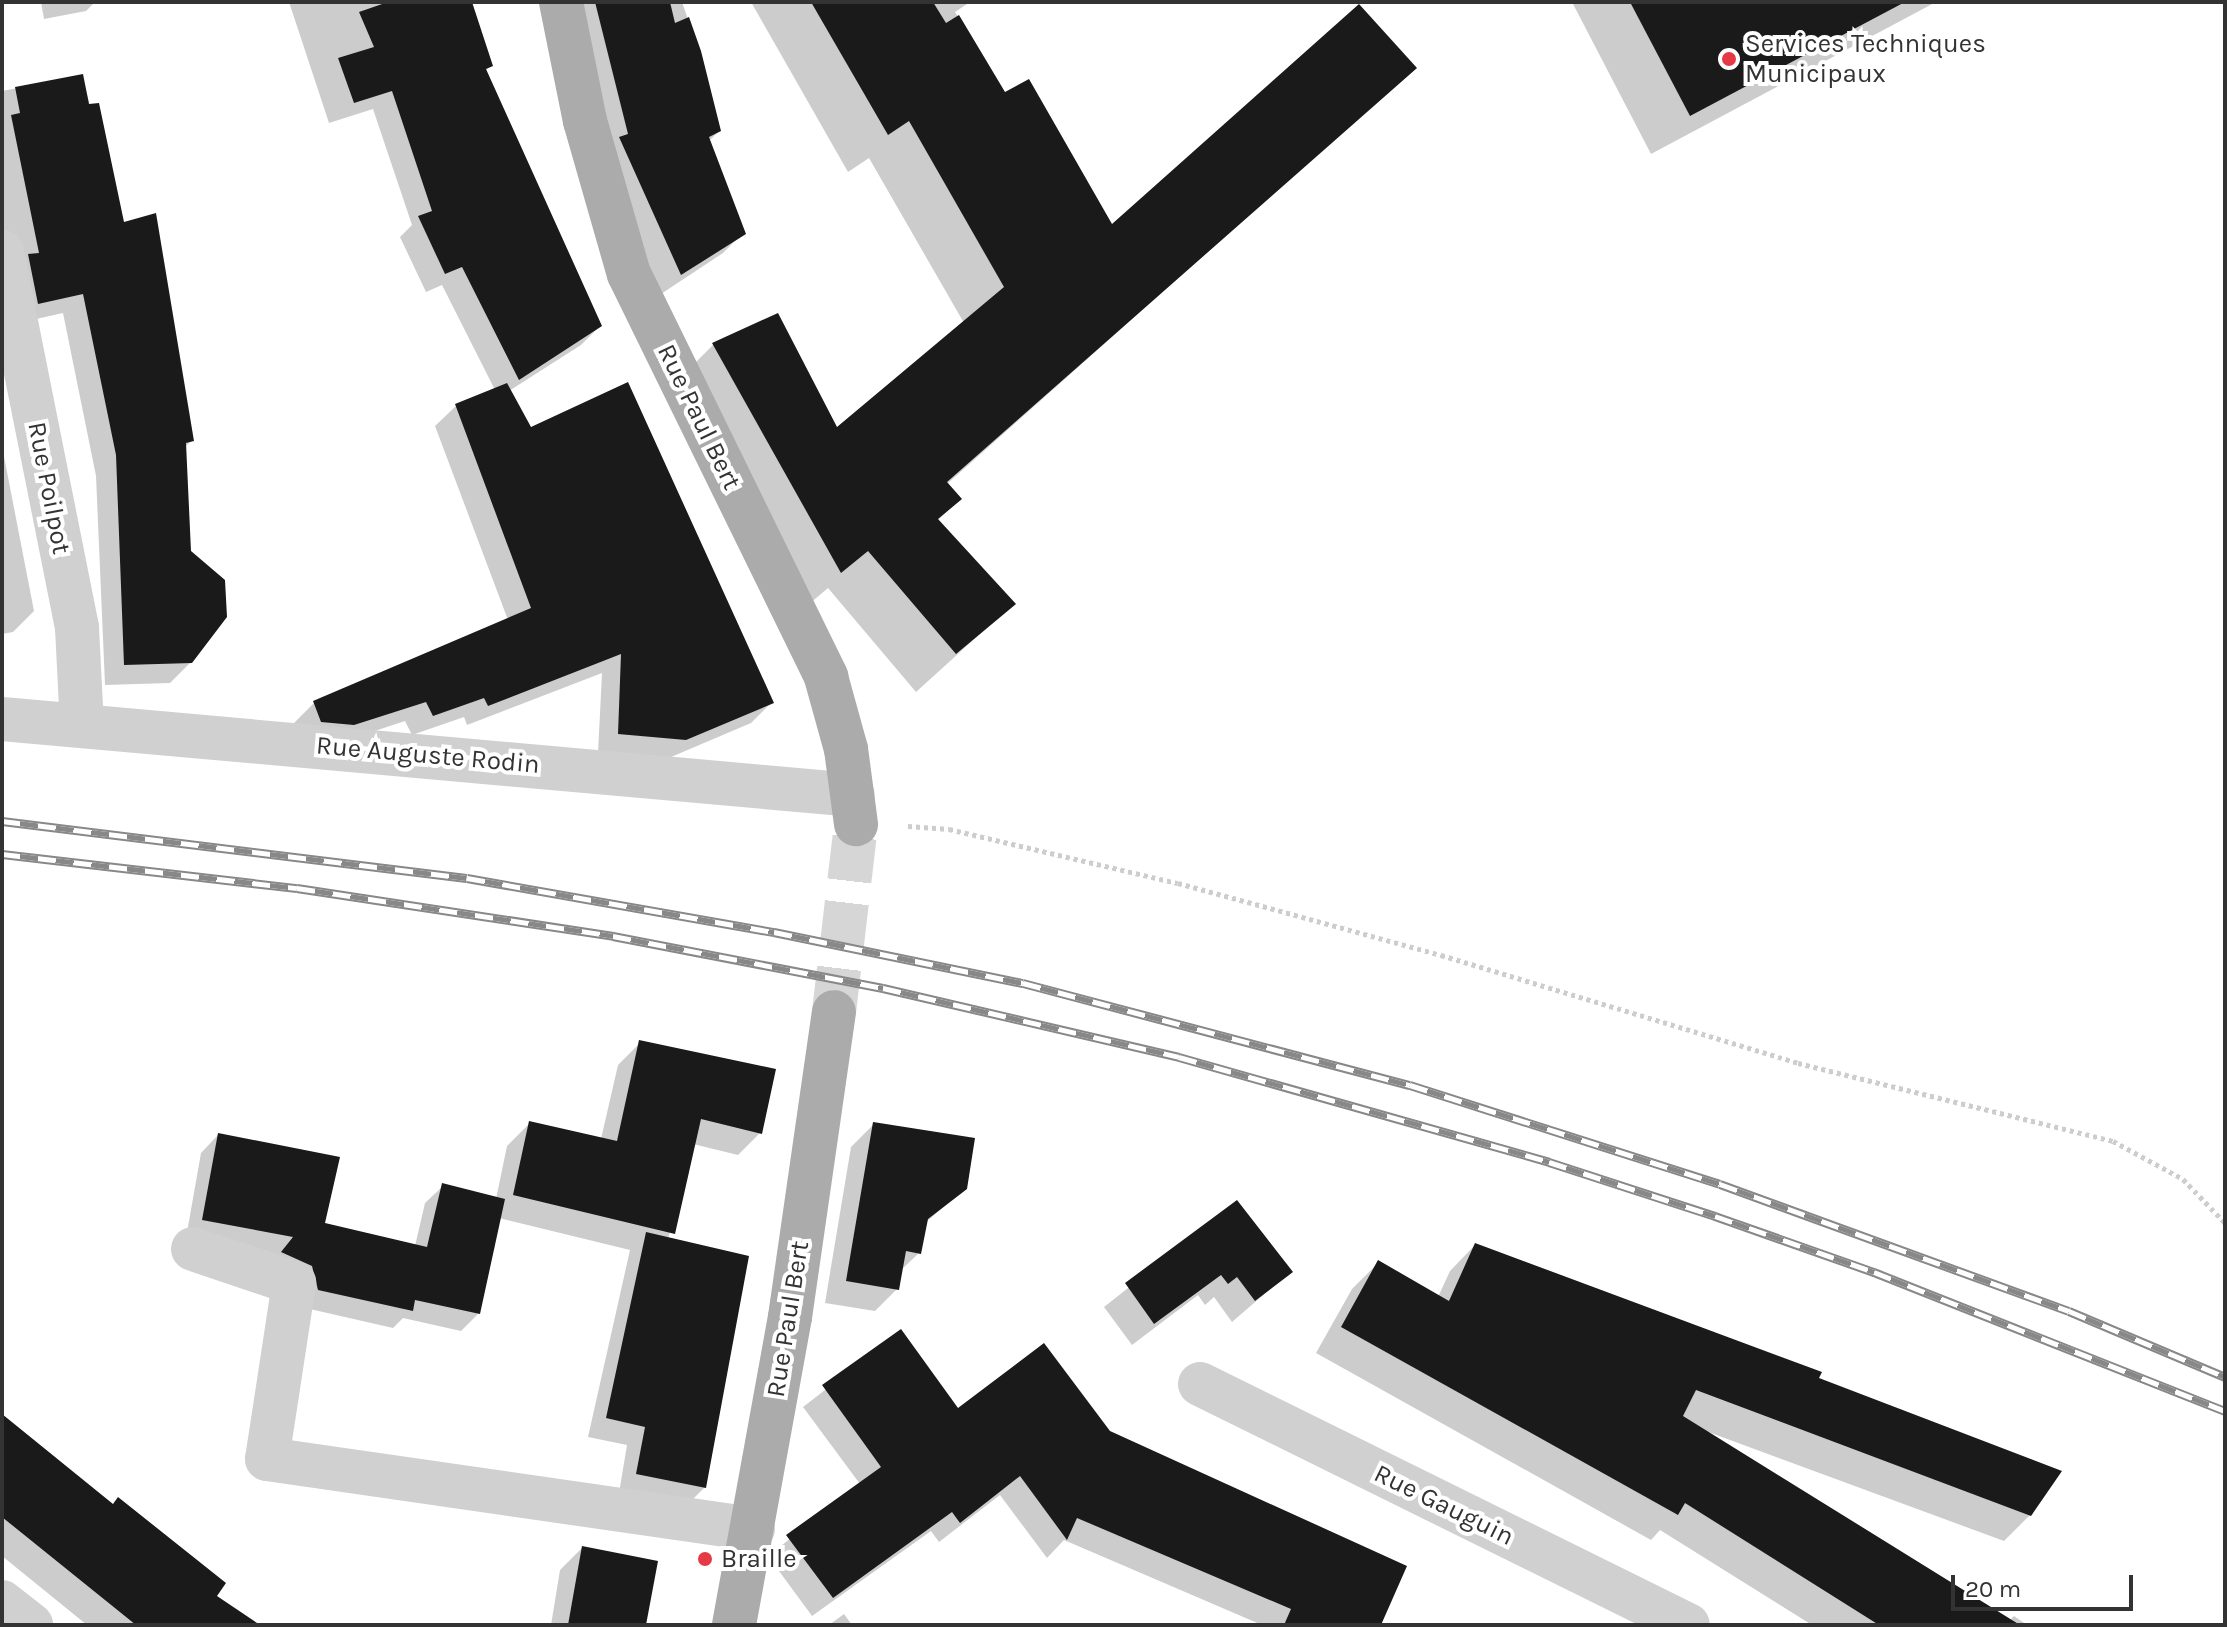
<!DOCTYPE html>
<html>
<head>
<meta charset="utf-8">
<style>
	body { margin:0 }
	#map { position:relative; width:2227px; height:1627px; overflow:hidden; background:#fff; font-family:Karla,sans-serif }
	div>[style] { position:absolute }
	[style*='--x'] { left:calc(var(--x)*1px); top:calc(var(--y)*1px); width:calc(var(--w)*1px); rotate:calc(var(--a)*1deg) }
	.shadow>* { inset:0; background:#0003 }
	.building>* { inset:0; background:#1a1a1a }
	.major-tunnel>* { height:44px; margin-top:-22px; transform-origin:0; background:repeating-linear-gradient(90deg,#d6d6d6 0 44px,transparent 0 66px) }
	.path>* { height:5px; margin-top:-2.5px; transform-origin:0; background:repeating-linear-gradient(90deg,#cdcdcd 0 4px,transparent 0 8px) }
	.minor>* { height:44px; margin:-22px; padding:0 22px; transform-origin:22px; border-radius:22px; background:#d0d0d0 }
	.major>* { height:44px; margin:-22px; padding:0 22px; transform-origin:22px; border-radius:22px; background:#ababab }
	.rail>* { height:9px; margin-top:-4.5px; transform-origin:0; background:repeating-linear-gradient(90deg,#fff 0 18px,#888 0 36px); box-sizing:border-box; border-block:2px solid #888 }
	.dots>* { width:22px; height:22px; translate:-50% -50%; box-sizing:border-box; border:4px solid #fff; border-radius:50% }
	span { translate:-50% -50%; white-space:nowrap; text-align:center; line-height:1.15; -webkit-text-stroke:8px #fff; paint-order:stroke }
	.poi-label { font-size:26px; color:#333 }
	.left { translate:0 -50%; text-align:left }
	.street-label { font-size:26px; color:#333 }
	.frame { position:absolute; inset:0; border:4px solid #333; pointer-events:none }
	.scale { position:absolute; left:1951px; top:1575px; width:182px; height:36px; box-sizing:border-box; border:4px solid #333; border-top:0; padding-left:10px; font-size:24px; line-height:28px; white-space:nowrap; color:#333; -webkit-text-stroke:6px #fff; paint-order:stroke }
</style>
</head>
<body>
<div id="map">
	<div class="shadow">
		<i style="clip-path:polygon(41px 2px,95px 2px,86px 11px,44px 19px)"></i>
		<i style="clip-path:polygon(289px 2px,470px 2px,491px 65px,485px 71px,600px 326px,581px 345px,509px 391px,530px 430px,772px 702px,751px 723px,664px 760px,598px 753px,602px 673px,467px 725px,464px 717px,412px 735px,405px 721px,332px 745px,294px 723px,314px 703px,508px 620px,435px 426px,456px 406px,495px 390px,442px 285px,426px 292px,400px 237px,412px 225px,373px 109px,329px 123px)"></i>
		<i style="clip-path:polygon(584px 2px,682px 2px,699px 51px,719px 131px,709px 141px,743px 233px,723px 253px,661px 294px,600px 159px,576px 21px)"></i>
		<i style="clip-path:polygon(751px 2px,970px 2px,955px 12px,1005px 94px,1112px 227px,1414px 68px,947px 484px,960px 499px,937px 521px,1013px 604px,916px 692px,828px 588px,802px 610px,674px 384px,713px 345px,836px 430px,964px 323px,869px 158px,848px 172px)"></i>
		<i style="clip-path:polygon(1572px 2px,1936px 2px,1651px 154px)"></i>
		<i style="clip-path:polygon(82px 76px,122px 225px,191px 441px,184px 448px,191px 662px,170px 683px,105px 685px,96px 476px,63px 313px,18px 323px,2px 263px,2px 91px)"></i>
		<i style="clip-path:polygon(2px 446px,34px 611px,13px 632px,2px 634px)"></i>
		<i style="clip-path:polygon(640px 1043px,760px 1133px,738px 1155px,693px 1144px,668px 1239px,705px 1487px,686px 1506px,619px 1493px,627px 1445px,588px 1437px,630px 1250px,499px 1218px,479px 1313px,461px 1331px,403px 1318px,393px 1328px,301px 1307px,186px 1238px,201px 1153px,218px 1135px,323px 1225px,415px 1246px,425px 1203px,443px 1186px,496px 1199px,507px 1146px,529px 1124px,601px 1139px,618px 1065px)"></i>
		<i style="clip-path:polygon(873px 1125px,965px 1188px,924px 1224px,919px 1253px,900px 1271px,897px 1289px,875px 1311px,825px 1303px,851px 1147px)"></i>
		<i style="clip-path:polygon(1237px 1202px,1290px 1272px,1232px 1322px,1214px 1297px,1205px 1305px,1198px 1295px,1132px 1345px,1104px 1307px)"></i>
		<i style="clip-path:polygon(1475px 1245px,1816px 1379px,2030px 1515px,2004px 1541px,1703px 1430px,2009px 1621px,2014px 1616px,2027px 1625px,1812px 1625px,1660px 1530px,1651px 1540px,1316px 1353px,1352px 1289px,1378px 1263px,1438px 1297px,1450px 1271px)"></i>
		<i style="clip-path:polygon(900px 1332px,957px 1411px,1109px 1432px,1379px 1625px,1262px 1625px,1064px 1540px,1047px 1558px,1000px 1495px,939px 1542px,931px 1531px,812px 1616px,768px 1556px,860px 1484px,803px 1407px)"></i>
		<i style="clip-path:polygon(2px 1421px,214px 1596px,250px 1625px,87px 1625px,2px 1556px)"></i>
		<i style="clip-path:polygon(582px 1548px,644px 1625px,551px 1625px,560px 1570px)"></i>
		<i style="clip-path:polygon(844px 1614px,852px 1625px,829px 1625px)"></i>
	</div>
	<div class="building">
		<i style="clip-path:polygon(388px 2px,472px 2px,493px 66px,486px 69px,602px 326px,519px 380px,462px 267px,445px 274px,418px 216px,432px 211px,392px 91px,354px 103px,338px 58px,374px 47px,359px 12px)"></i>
		<i style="clip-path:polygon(595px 2px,670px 2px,675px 23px,689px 17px,701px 51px,721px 131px,709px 137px,746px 234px,681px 275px,619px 137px,628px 134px)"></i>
		<i style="clip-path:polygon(811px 2px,933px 2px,946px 23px,959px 15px,1005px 92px,1029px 79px,1112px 224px,1359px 4px,1417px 68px,947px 482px,962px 499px,938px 519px,1016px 604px,956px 654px,868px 551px,841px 573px,712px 343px,778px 313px,837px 427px,1004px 287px,909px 121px,888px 135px)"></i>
		<i style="clip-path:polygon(1630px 2px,1905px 2px,1690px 116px)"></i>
		<i style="clip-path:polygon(83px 74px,89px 104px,99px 103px,124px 222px,156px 213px,194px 441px,186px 443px,191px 551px,225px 580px,227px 617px,192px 663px,124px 665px,116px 455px,83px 294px,38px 304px,28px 254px,39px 253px,11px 115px,20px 113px,15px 87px)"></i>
		<i style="clip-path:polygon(628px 382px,774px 703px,686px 740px,618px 734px,621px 654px,488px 706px,484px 698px,433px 716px,426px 702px,354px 725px,321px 722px,313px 701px,531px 608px,455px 404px,507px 383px,531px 427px)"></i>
		<i style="clip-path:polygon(639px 1040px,776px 1069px,762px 1134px,701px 1119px,675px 1234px,513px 1195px,529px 1121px,617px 1141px)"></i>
		<i style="clip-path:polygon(873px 1122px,975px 1138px,967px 1189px,928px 1219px,921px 1254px,906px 1251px,899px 1290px,846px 1281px)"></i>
		<i style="clip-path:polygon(218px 1133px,340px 1157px,325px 1223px,427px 1247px,442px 1183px,505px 1199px,480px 1314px,415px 1300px,413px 1311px,318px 1290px,312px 1266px,281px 1252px,293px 1237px,202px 1220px)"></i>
		<i style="clip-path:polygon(1237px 1200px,1293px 1272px,1255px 1301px,1237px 1277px,1228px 1284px,1221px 1275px,1154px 1324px,1125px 1283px)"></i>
		<i style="clip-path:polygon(646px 1232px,749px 1256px,706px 1488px,636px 1474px,645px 1427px,606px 1418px)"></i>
		<i style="clip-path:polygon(1475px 1243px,1822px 1372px,1819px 1378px,2062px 1471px,2031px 1516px,1696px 1390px,1683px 1416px,2020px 1625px,1879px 1625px,1685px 1503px,1678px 1515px,1341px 1327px,1378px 1260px,1449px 1301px)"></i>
		<i style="clip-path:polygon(901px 1329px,958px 1408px,1044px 1343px,1110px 1431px,1407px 1566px,1381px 1625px,1284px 1625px,1291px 1609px,1077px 1518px,1067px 1540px,1020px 1476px,960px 1523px,952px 1512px,833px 1598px,786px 1535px,881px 1467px,822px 1385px)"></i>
		<i style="clip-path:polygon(2px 1414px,113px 1504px,118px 1497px,226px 1583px,217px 1596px,260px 1625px,136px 1625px,2px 1517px)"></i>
		<i style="clip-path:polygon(582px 1546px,658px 1561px,646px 1625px,568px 1625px)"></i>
	</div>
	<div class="major-tunnel">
		<i style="--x:834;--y:1012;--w:189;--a:-83.3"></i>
	</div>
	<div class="path">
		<i style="--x:908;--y:826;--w:41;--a:4.2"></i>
		<i style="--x:949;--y:829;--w:235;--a:13.3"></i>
		<i style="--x:1178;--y:883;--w:273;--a:15.3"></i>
		<i style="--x:1441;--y:955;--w:373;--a:16.8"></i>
		<i style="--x:1798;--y:1063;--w:325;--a:13.9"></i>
		<i style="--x:2113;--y:1141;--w:80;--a:28.5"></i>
		<i style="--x:2183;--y:1179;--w:61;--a:46.3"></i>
	</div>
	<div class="minor">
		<i style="--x:2;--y:252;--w:383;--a:78.7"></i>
		<i style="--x:77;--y:628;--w:98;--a:87.1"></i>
		<i style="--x:2;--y:719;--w:854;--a:5.1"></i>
		<i style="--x:193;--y:1249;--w:107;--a:18.6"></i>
		<i style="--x:294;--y:1283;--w:178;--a:98.7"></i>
		<i style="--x:267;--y:1459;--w:491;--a:8.2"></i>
		<i style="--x:1200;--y:1384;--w:544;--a:26.28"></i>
		<i style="--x:2;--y:1602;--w:37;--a:38"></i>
	</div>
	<div class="major">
		<i style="--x:561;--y:2;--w:121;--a:78.6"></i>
		<i style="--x:585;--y:121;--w:159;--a:74"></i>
		<i style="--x:629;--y:274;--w:449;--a:63.9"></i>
		<i style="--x:826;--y:677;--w:75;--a:74.5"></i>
		<i style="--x:846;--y:749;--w:76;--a:82.4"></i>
		<i style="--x:734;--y:1625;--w:313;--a:-79.7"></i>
		<i style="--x:790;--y:1317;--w:308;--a:-81.8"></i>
	</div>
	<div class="rail">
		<i style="--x:2;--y:821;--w:468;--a:7"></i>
		<i style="--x:467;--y:878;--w:312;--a:10"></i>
		<i style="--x:774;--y:932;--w:254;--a:11.6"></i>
		<i style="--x:1023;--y:983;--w:400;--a:14.8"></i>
		<i style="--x:1410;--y:1085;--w:325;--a:17.7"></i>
		<i style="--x:1720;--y:1184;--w:371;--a:20"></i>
		<i style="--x:2069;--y:1311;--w:169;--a:22.9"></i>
		<i style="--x:2;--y:854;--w:297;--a:6.6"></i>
		<i style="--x:297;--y:888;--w:320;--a:8.6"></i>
		<i style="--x:613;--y:936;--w:275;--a:10.9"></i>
		<i style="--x:883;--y:988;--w:304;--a:13.1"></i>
		<i style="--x:1179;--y:1057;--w:385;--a:15.8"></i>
		<i style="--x:1549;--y:1162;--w:175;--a:18"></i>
		<i style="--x:1715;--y:1216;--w:169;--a:19.4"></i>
		<i style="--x:1874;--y:1272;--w:378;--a:21.6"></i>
	</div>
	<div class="dots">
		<i style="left:1729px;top:59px;background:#e63946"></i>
		<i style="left:705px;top:1559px;background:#e63946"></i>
	</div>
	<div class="poi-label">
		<span class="left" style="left:1745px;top:59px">Services Techniques<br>Municipaux</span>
		<span class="left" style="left:721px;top:1559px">Braille</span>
	</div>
	<div class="street-label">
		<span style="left:699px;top:417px;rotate:64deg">Rue Paul Bert</span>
		<span style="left:49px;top:488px;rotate:79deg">Rue Poilpot</span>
		<span style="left:428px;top:755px;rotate:5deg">Rue Auguste Rodin</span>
		<span style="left:788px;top:1319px;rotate:-81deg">Rue Paul Bert</span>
		<span style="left:1444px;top:1505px;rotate:26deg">Rue Gauguin</span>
	</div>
	<div class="frame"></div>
	<div class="scale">20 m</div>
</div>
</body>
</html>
